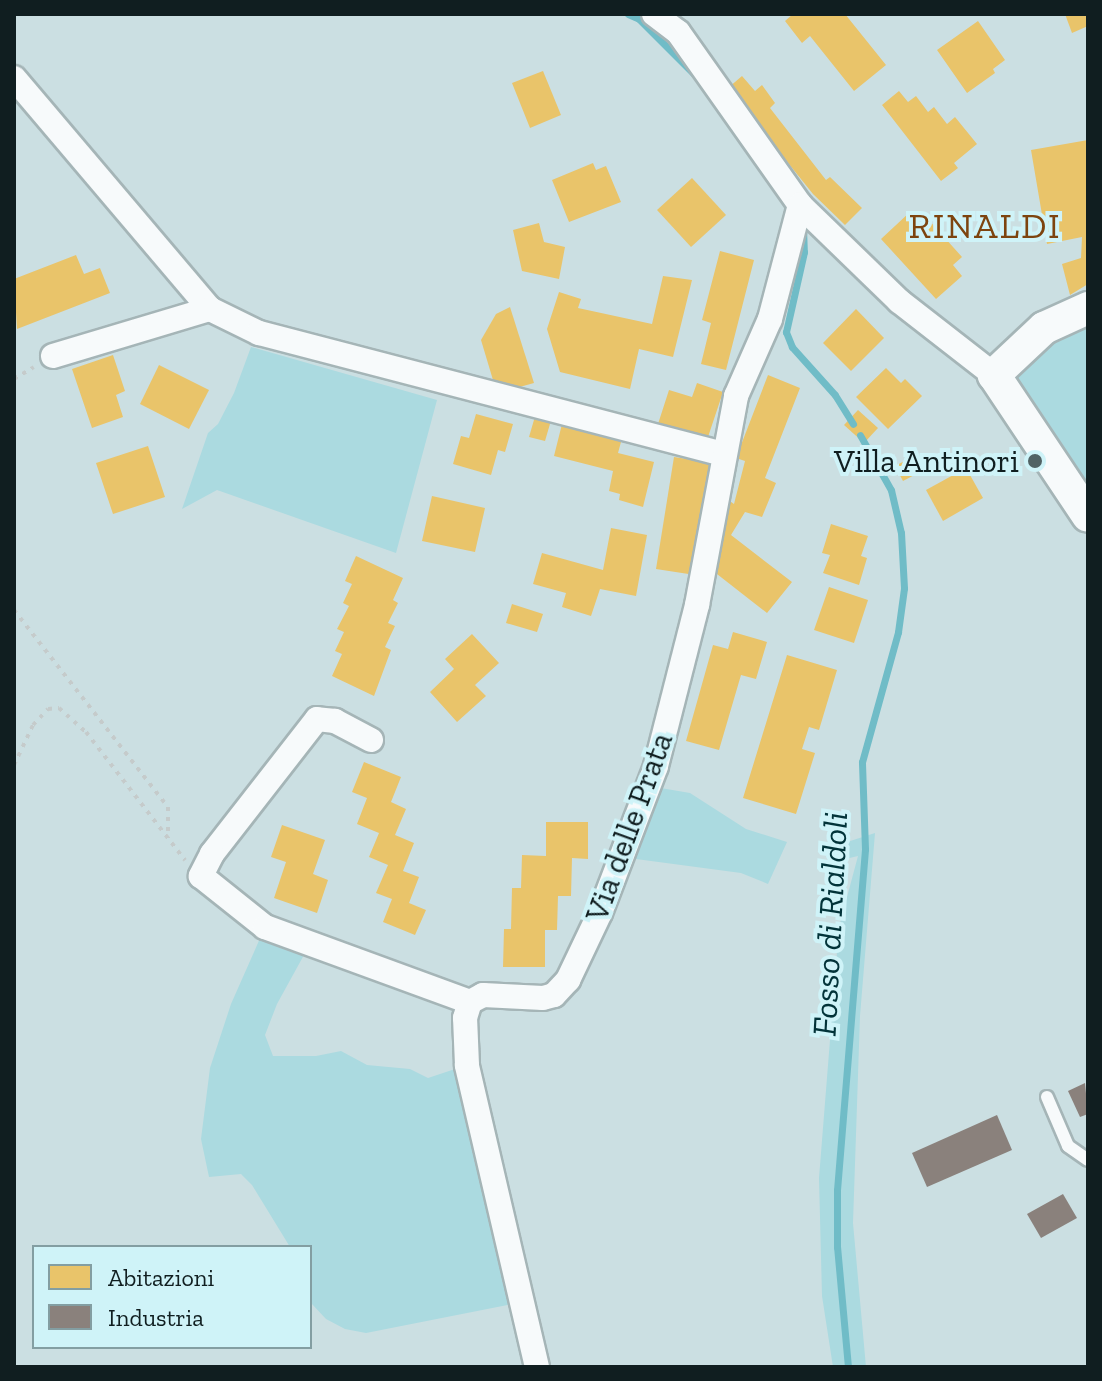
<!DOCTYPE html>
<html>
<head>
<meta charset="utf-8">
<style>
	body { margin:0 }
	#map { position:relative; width:1102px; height:1381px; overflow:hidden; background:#cbdfe2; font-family:"Zilla Slab",serif }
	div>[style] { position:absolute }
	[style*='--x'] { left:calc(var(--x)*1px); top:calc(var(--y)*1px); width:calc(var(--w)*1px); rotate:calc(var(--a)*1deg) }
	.green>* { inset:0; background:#abdae0 }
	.homes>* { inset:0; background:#e9c46a }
	.industry>* { inset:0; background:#8a817c }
	.stream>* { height:7px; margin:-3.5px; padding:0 3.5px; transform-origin:3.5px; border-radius:3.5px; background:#70bcc7 }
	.path>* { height:4px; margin-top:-2px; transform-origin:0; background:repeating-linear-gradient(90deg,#c5cbcb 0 4px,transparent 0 10px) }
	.roads { filter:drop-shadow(2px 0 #a5b5b7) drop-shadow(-2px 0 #a5b5b7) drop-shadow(0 2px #a5b5b7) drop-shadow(0 -2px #a5b5b7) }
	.lane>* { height:12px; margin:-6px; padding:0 6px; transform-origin:6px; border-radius:6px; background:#f7fafb }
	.street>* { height:24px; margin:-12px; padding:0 12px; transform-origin:12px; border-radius:12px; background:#f7fafb }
	.secondary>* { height:32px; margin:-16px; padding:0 16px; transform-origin:16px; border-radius:16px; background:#f7fafb }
	.dots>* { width:22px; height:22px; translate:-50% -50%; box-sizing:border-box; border:4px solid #cff3f8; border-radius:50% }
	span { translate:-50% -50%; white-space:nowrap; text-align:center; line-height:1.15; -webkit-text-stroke:8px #cff3f8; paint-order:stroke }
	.poi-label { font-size:32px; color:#101e20 }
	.right { translate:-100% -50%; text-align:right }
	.street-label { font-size:32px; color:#101e20 }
	.water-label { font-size:34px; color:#023339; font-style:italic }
	.quarter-label { font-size:36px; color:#7d440f; letter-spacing:2px }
	.frame { position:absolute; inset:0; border:16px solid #101e20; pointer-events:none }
	.legend { position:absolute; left:32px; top:1245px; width:280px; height:104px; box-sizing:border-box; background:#cff3f8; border:2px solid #839ea2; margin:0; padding:10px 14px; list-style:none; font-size:24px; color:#101e20 }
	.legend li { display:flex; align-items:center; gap:16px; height:40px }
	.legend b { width:40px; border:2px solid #839ea2 }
</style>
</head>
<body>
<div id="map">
	<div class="green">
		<i style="clip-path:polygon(1088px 308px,1088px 516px,994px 375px)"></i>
		<i style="clip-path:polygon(251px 347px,437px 400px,396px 553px,217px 490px,182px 509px,208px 433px,218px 424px,234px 393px)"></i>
		<i style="clip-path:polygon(649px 786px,690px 793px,746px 829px,787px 842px,768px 884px,741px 873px,621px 857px)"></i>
		<i style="clip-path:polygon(875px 833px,860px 1016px,853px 1223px,866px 1367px,833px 1367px,822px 1296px,819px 1178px,839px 927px,858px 856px,841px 860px,844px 843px)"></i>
		<i style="clip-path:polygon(265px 927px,310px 944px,277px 1004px,265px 1035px,273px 1056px,316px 1056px,341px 1051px,367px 1065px,410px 1069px,428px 1078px,467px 1065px,522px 1302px,366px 1333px,345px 1329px,326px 1319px,311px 1303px,310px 1247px,290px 1247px,252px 1185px,241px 1174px,209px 1177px,201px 1139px,210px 1068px,231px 1004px)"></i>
	</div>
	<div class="homes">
		<i style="clip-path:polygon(793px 14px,845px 14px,886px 65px,854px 91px,810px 36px,802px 43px,785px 21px)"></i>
		<i style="clip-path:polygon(1065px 14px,1088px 14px,1088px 26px,1072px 33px)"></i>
		<i style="clip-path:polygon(978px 21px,1005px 60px,993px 69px,995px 73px,967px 93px,937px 50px)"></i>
		<i style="clip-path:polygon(543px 71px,561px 115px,530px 128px,512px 83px)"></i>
		<i style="clip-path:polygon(742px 76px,755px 91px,762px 85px,775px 103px,770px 108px,826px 180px,830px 177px,862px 208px,845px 225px,813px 194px,728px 88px)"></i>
		<i style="clip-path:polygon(899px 91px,908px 102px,916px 96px,928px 112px,934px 107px,947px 124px,955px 117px,977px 144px,954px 163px,958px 168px,941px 181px,882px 105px)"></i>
		<i style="clip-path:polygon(1088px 140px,1088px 284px,1070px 295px,1062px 264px,1081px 258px,1082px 237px,1047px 244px,1031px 150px)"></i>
		<i style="clip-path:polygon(593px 163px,596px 170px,606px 166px,621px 202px,569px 222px,552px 180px)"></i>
		<i style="clip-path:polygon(692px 178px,726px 215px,691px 247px,657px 210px)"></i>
		<i style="clip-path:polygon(910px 212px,921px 224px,927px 218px,962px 257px,953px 265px,962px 276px,936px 299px,881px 239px)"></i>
		<i style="clip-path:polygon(539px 223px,544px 242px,565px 247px,559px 279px,522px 271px,513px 230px)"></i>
		<i style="clip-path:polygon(720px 251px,754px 260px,726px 370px,701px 364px,711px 323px,702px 320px)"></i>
		<i style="clip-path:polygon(76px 255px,84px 274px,100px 268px,110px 293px,17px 329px,14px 279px)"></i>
		<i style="clip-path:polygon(663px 276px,692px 280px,673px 357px,639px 349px,630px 389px,560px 372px,547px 329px,559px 292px,581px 299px,578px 308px,652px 324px)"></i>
		<i style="clip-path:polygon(510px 307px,534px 383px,516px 388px,493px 380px,481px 340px,496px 314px)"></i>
		<i style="clip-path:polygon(856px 309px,884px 338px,851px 371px,823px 343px)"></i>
		<i style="clip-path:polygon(113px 355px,125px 391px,116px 395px,123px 417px,92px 428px,72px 369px)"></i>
		<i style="clip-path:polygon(159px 365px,209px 390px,189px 429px,140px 404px)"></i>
		<i style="clip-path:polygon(886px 368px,901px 383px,905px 379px,922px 396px,888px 429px,856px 397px)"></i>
		<i style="clip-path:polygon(768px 375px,800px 388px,765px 478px,776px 483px,762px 517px,745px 512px,731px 535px,792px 582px,767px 613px,708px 567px,724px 497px,734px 504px,745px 461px,736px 458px)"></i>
		<i style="clip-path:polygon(697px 383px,723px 392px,707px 440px,658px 424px,669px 390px,692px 397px)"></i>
		<i style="clip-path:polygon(858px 410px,878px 428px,864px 443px,844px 425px)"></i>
		<i style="clip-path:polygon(536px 413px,552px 417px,545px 441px,529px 437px)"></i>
		<i style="clip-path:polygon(476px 414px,513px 424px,505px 452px,498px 450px,491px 475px,453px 464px,461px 436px,469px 438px)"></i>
		<i style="clip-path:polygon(564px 416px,624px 431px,618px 453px,654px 462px,643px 507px,619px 500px,620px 494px,609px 491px,613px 471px,554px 456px)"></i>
		<i style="clip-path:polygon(148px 446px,165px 497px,113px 514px,96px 463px)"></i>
		<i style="clip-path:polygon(914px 456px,922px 471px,903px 481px,895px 466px)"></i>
		<i style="clip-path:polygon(674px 457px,713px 463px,695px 575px,656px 569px)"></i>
		<i style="clip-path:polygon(966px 468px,983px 498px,943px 521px,926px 490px)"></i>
		<i style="clip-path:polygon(432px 496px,485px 508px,475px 552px,422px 541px)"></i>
		<i style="clip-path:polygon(831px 524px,868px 536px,861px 556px,867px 558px,859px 585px,823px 573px,830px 555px,822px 553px)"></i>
		<i style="clip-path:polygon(611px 528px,647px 535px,636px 596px,600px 589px,591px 616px,562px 607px,566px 593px,533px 584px,542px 553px,603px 570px)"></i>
		<i style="clip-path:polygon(356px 556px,403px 578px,393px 600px,398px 603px,388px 623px,395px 626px,385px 647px,391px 650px,374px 696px,332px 676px,342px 654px,335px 651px,344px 632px,337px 629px,349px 606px,343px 603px,352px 584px,345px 581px)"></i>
		<i style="clip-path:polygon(829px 587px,868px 600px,854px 643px,814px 630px)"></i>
		<i style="clip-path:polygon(512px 604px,543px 614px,537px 632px,506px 623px)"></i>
		<i style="clip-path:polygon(733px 632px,767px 642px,756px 679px,741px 675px,719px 750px,686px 741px,713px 645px,728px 649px)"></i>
		<i style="clip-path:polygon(472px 634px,499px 663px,475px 685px,486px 696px,457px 722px,430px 692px,454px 669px,445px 659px)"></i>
		<i style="clip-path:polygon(787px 655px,837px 670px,819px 730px,809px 727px,802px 749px,815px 753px,796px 814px,743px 798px)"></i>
		<i style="clip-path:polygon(364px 762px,401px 777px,391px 802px,406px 809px,395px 835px,414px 843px,403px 871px,419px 877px,409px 903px,426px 910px,415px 935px,383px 922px,392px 899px,376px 893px,388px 865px,369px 857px,379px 833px,357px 824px,367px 798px,352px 792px)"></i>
		<i style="clip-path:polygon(546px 822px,588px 822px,588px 859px,572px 858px,571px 896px,558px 896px,557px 930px,545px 930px,545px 967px,503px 967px,504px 929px,511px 929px,512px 888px,521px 888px,522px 855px,546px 856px)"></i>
		<i style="clip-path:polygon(282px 825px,325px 840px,313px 874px,328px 880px,317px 913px,274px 898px,286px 862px,271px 857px)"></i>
	</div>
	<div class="industry">
		<i style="clip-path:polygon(1085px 1083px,1088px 1114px,1080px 1117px,1068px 1091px)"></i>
		<i style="clip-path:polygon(997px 1115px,1012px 1150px,927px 1187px,912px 1153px)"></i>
		<i style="clip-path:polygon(1063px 1194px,1077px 1218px,1041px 1238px,1027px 1214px)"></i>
	</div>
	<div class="stream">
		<i style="--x:628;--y:14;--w:12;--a:24"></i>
		<i style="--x:639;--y:19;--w:82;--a:45"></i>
		<i style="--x:803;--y:227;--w:25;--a:88"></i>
		<i style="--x:804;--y:252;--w:82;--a:102.7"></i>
		<i style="--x:786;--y:332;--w:16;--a:68"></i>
		<i style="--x:792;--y:347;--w:64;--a:48.1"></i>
		<i style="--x:835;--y:395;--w:34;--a:58"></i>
		<i style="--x:848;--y:1367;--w:121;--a:-95.2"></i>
		<i style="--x:837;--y:1247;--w:57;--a:-90"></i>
		<i style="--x:837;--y:1190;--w:342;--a:-85.3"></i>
		<i style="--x:865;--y:849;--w:87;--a:-92"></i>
		<i style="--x:862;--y:762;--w:135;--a:-74.5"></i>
		<i style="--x:898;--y:632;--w:44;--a:-82.2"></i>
		<i style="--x:904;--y:588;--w:55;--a:-93.1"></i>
		<i style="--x:901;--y:533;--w:44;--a:-103.1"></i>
		<i style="--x:891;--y:490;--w:63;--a:-119.4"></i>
	</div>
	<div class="path">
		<i style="--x:14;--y:379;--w:23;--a:-31"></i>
		<i style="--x:14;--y:610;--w:250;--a:52"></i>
		<i style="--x:168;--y:807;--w:31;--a:90"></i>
		<i style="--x:14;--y:765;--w:44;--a:-64.6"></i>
		<i style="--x:33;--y:725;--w:22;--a:-47"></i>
		<i style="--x:48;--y:709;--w:11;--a:-5"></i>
		<i style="--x:59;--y:708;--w:36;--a:42"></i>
		<i style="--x:86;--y:732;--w:162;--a:52.3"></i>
	</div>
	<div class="roads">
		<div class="lane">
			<i style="--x:1047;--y:1097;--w:53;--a:66.8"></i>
			<i style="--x:1068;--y:1146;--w:24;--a:35"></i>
		</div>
		<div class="street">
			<i style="--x:654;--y:14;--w:30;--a:37"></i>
			<i style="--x:678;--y:32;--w:212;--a:54.8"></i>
			<i style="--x:800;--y:205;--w:138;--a:44.1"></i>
			<i style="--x:899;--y:301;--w:120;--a:37.9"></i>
			<i style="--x:14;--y:78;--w:303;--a:49.7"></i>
			<i style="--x:210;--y:309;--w:55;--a:26.1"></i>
			<i style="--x:259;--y:333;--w:479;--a:14.6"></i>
			<i style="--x:53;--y:356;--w:164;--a:-16.7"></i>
			<i style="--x:371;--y:740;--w:41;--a:-152.2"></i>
			<i style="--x:335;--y:721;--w:18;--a:-174"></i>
			<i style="--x:317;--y:719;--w:171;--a:127.9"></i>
			<i style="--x:212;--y:854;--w:25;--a:117"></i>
			<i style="--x:201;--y:876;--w:82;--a:38.6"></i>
			<i style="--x:265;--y:927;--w:218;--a:20.1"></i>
			<i style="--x:537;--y:1367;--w:310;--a:-103.1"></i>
			<i style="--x:467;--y:1065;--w:47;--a:-92.4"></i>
			<i style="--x:465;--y:1018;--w:17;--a:-73"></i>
			<i style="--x:470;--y:1002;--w:15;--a:-28"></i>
			<i style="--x:483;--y:995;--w:60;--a:2.9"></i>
			<i style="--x:543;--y:998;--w:11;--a:-15"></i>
			<i style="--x:554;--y:995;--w:21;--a:-47"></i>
			<i style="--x:568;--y:980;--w:74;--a:-64.5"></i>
			<i style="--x:600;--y:913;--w:157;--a:-69.1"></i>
			<i style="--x:656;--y:766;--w:166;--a:-75.7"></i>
			<i style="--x:697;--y:605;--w:213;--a:-79.4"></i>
			<i style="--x:736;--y:396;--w:84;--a:-66.2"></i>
			<i style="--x:770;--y:319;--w:118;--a:-75.3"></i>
		</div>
		<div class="secondary">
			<i style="--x:1088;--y:308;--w:48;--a:155.6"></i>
			<i style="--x:1044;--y:328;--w:69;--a:136.8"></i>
			<i style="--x:994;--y:375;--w:169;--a:56.3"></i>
		</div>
	</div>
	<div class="dots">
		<i style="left:1035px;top:461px;background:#516264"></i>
	</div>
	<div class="poi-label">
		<span class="right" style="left:1019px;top:461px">Villa Antinori</span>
	</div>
	<div class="street-label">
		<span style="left:629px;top:827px;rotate:-70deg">Via delle Prata</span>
	</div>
	<div class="water-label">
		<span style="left:830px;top:924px;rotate:-87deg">Fosso di Rialdoli</span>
	</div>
	<div class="quarter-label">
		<span style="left:985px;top:226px">RINALDI</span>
	</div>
	<div class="frame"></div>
	<ul class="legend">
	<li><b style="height:22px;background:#e9c46a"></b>Abitazioni</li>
	<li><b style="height:22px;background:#8a817c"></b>Industria</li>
	</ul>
</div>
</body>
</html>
